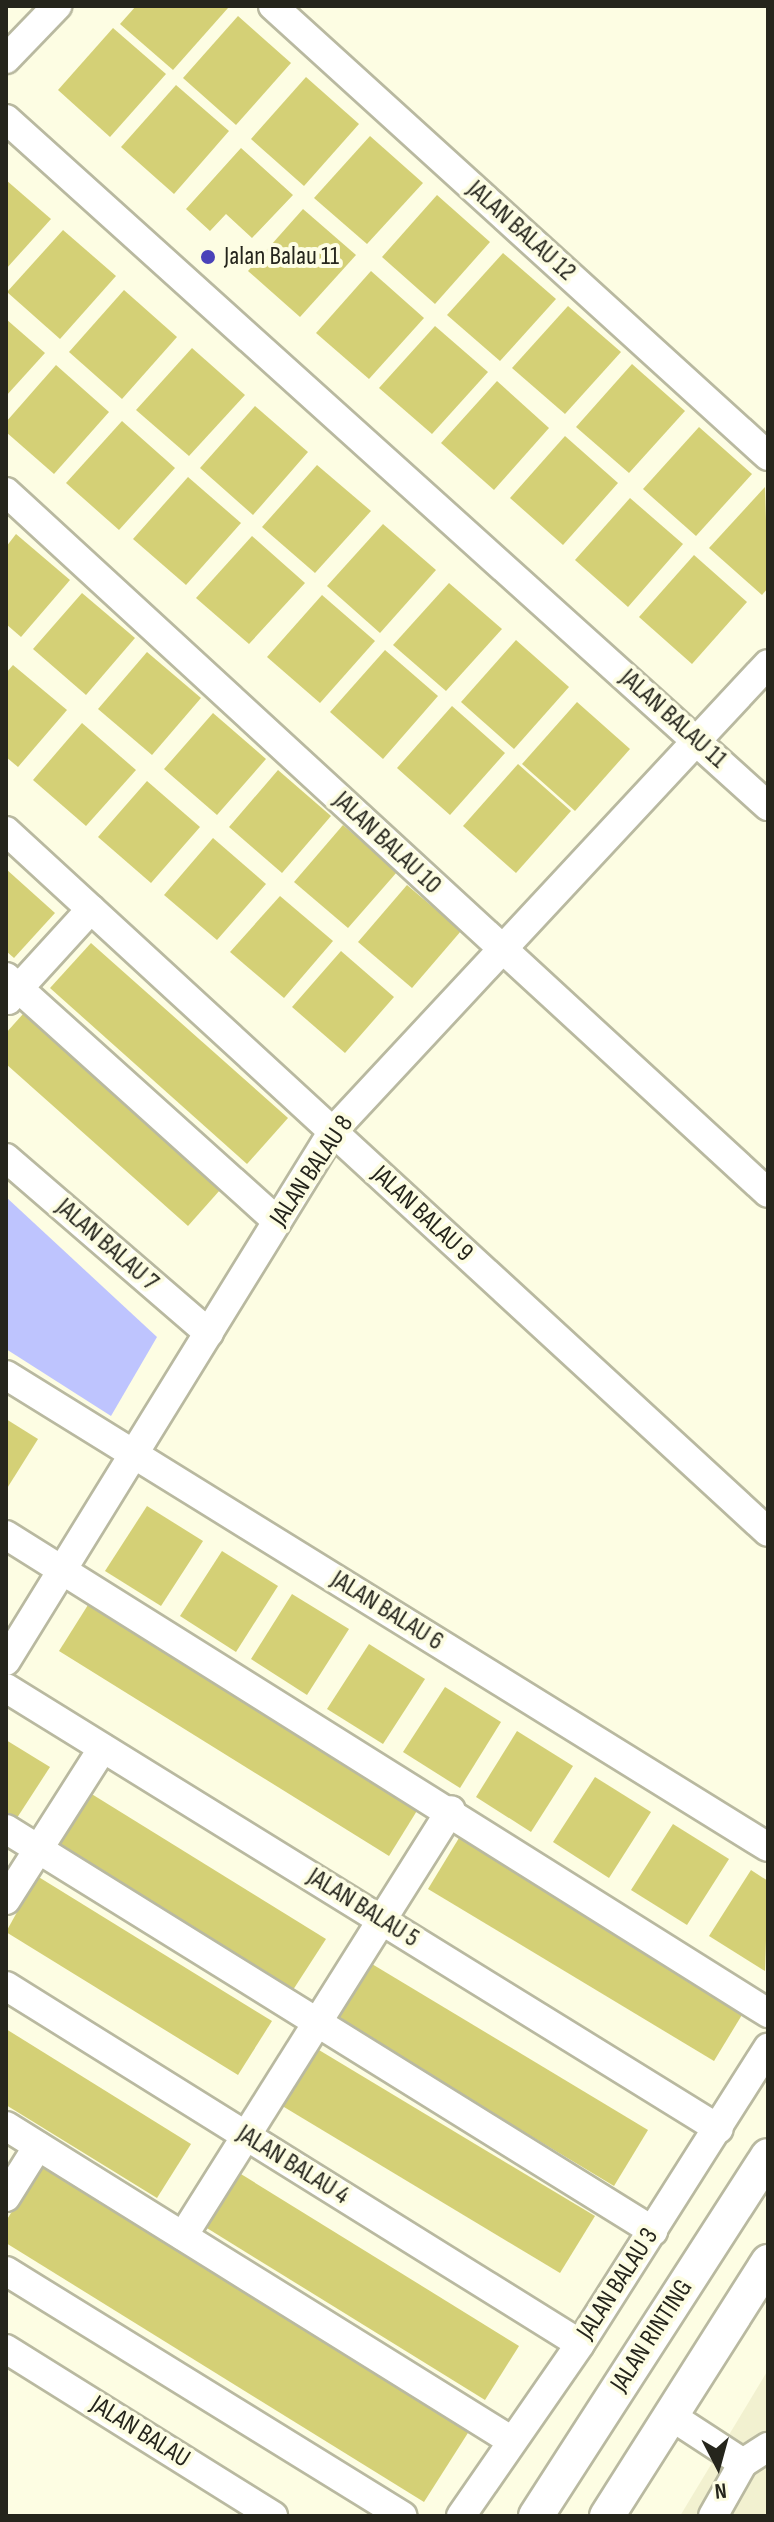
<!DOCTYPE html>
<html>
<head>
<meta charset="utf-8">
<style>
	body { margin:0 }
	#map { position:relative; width:774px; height:2522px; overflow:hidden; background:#fdfde3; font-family:"Sofia Sans Condensed",sans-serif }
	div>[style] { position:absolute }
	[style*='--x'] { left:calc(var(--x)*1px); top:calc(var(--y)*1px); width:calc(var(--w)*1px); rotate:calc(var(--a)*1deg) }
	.built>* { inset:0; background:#f2f1d0 }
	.green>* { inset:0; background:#bec4fe }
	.building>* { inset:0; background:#d4d076 }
	.roads { filter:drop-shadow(2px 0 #b9b9a0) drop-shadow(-2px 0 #b9b9a0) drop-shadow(0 2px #b9b9a0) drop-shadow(0 -2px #b9b9a0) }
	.minor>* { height:28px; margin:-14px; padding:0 14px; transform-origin:14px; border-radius:14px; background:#fff }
	.major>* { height:34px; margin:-17px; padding:0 17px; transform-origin:17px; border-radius:17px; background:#fff }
	.dots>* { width:22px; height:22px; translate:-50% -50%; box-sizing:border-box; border:4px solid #fdfde3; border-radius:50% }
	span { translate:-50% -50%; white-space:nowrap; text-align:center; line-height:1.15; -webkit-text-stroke:8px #fdfde3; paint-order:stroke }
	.street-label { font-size:26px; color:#25251c }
	.poi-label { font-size:26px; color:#25251c }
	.left { translate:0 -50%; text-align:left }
	.frame { position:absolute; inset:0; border:8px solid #25251c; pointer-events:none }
	.north { position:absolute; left:678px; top:2426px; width:80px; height:80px; -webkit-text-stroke:6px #fdfde3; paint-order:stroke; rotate:174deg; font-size:22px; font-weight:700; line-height:32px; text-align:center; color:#25251c }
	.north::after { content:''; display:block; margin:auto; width:28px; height:36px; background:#25251c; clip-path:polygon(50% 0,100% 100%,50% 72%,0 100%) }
</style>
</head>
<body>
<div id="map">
	<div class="built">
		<i style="clip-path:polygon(768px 2370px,768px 2516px,680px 2516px)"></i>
	</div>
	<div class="green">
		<i style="clip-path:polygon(6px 1197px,157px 1337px,111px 1416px,6px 1349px)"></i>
	</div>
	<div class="building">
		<i style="clip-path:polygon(136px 6px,225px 6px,228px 8px,173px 70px,120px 24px)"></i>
		<i style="clip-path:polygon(238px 16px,291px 63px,236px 125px,183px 78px)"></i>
		<i style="clip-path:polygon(113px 28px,166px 74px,110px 137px,58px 90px)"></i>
		<i style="clip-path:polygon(306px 77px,359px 124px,304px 186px,251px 139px)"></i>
		<i style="clip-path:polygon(176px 85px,229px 131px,174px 194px,121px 147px)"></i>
		<i style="clip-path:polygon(370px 136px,423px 183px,367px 244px,314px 198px)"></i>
		<i style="clip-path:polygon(241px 148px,293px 195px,252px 238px,226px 214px,210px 231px,186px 209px)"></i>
		<i style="clip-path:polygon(6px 180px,51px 219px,6px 269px)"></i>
		<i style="clip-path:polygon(437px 195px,490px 242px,435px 304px,382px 257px)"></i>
		<i style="clip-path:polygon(303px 209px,356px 255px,300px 317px,248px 271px)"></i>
		<i style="clip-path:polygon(63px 230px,116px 276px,60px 339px,7px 292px)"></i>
		<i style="clip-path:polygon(503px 253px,556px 299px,500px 361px,447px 315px)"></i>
		<i style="clip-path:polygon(371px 271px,424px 318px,369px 379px,316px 333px)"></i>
		<i style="clip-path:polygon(124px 290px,177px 337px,122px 399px,69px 352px)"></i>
		<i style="clip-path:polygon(568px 306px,621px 352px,565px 414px,512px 368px)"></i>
		<i style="clip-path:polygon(6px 319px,45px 353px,6px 396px)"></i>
		<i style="clip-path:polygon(435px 326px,488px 372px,432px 434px,379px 388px)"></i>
		<i style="clip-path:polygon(192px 348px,245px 395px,189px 456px,136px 410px)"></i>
		<i style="clip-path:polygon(632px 364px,685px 411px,629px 473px,576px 427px)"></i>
		<i style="clip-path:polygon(56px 365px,109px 412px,54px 474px,6px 432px,6px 422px)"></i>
		<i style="clip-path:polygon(497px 381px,549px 428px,494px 490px,441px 443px)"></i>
		<i style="clip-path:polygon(255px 406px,308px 452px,253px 515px,200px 468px)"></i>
		<i style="clip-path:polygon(122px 421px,175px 468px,119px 530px,66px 483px)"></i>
		<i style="clip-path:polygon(699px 427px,752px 474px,696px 536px,643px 489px)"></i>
		<i style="clip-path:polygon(565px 436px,618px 483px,563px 545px,510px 498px)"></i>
		<i style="clip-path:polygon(317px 465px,371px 511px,315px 573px,262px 527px)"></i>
		<i style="clip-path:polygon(188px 477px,241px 523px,186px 585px,133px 539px)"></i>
		<i style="clip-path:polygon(765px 487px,768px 588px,762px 595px,709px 548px)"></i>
		<i style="clip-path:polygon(630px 498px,683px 544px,628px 607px,575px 560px)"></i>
		<i style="clip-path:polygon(383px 524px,436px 570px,380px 633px,327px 586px)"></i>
		<i style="clip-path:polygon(16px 534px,70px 580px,21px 637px,6px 624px,6px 547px)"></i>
		<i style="clip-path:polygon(252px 536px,305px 583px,249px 644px,196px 598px)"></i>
		<i style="clip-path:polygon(694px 555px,747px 602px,692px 664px,639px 617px)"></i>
		<i style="clip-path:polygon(449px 583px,502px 629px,446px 691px,393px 645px)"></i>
		<i style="clip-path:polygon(82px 593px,135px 638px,86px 695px,33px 649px)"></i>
		<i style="clip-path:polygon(322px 595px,375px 641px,320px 703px,267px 657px)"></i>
		<i style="clip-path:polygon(516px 640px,569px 687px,514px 749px,461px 702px)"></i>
		<i style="clip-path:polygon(385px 650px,438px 696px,383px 759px,330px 712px)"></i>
		<i style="clip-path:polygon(147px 652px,201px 698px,152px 755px,98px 709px)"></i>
		<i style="clip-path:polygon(13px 665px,67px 710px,18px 767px,6px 757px,6px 673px)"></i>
		<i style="clip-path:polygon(577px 702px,630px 749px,575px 811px,522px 764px)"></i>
		<i style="clip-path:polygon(452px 706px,505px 753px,450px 815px,397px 768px)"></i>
		<i style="clip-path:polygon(213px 713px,266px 759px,217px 815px,164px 769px)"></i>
		<i style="clip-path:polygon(82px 723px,136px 770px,86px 826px,33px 780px)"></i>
		<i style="clip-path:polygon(518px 764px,571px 811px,516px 873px,463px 826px)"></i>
		<i style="clip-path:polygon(278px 770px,331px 816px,282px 873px,229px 827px)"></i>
		<i style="clip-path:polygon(147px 781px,200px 827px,151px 883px,98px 837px)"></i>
		<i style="clip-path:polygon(343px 825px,397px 872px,348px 928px,294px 882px)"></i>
		<i style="clip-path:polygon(213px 838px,266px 884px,217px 940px,164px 895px)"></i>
		<i style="clip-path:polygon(6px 869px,55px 913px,14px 958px,6px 951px)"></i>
		<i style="clip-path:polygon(407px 885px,461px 931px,412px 988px,358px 942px)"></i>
		<i style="clip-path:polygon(280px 896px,333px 941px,284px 998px,230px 952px)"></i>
		<i style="clip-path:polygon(91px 943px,288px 1118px,247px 1164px,50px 988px)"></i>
		<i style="clip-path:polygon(341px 951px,394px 997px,345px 1053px,292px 1007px)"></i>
		<i style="clip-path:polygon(31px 1005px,228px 1181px,188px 1226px,6px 1064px,6px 1033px)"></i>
		<i style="clip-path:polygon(6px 1419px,38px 1439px,6px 1490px)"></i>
		<i style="clip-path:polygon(147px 1506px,203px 1541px,161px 1606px,105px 1571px)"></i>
		<i style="clip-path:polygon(222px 1551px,278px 1586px,236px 1652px,180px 1616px)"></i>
		<i style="clip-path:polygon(292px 1594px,349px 1629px,307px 1695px,251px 1659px)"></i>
		<i style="clip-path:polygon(93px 1597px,423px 1801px,389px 1856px,59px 1651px)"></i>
		<i style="clip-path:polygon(369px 1644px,425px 1679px,383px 1744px,327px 1709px)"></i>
		<i style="clip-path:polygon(445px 1687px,501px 1722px,460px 1788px,403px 1752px)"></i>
		<i style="clip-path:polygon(517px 1731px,573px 1766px,531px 1832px,476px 1797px)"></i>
		<i style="clip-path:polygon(6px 1740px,50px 1767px,15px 1821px,6px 1815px)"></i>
		<i style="clip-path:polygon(595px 1777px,651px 1812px,609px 1878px,553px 1842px)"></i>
		<i style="clip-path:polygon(90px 1793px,326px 1939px,291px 1993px,56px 1847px)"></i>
		<i style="clip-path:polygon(673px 1824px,729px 1859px,687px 1925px,631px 1890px)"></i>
		<i style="clip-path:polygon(462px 1833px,748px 2005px,714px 2061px,428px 1889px)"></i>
		<i style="clip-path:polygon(751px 1870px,768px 1881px,765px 1971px,709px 1936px)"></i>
		<i style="clip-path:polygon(37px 1876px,272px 2021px,238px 2075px,6px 1932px)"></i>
		<i style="clip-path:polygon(362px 1958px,648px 2130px,614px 2186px,328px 2014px)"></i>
		<i style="clip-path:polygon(6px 2029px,191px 2144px,157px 2198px,6px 2105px)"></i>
		<i style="clip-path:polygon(309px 2044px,595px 2216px,560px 2273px,274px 2101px)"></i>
		<i style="clip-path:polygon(45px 2159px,473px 2425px,424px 2502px,6px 2243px,6px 2221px)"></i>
		<i style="clip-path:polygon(236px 2171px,519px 2346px,485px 2400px,202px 2225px)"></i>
	</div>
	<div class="roads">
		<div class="minor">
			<i style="--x:273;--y:6;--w:669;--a:42.27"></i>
			<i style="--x:6;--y:59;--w:74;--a:-46.1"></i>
			<i style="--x:6;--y:119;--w:1026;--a:42.04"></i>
			<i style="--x:6;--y:492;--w:1035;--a:42.61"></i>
			<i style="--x:6;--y:831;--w:1035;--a:42.61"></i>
			<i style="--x:6;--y:977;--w:365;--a:42"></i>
			<i style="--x:8;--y:1000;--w:123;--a:-47.6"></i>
			<i style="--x:6;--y:1158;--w:268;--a:40.8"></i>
			<i style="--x:6;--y:1375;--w:896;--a:31.78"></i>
			<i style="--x:6;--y:1535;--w:900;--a:32.1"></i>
			<i style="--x:6;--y:1661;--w:623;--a:-58.33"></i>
			<i style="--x:333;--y:1131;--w:638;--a:-47.03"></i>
			<i style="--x:6;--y:1688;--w:838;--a:31.74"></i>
			<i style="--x:6;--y:1829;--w:762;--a:31.85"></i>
			<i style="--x:6;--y:1900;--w:180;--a:-57.5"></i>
			<i style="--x:6;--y:1986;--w:676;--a:31.95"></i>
			<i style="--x:6;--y:2126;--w:596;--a:31.9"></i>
			<i style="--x:6;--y:2197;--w:60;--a:-57.9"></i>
			<i style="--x:183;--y:2236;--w:503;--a:-57.83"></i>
			<i style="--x:6;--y:2271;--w:466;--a:31.7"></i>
			<i style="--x:6;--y:2349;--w:315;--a:32"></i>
			<i style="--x:671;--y:2416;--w:86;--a:33.1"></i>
			<i style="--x:743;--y:2463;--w:30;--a:-33"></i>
			<i style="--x:461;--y:2516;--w:209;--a:-55.3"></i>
			<i style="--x:580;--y:2344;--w:351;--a:-57.6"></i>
			<i style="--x:713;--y:2516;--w:61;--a:-60.5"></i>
		</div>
		<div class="major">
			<i style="--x:536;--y:2516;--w:428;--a:-57.2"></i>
			<i style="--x:607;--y:2516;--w:301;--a:-57.6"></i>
		</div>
	</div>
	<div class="dots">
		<i style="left:208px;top:257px;background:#4a42b9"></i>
	</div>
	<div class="street-label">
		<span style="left:521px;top:231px;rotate:42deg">JALAN BALAU 12</span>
		<span style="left:673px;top:719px;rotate:42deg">JALAN BALAU 11</span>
		<span style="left:387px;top:843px;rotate:43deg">JALAN BALAU 10</span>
		<span style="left:312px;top:1171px;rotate:-56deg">JALAN BALAU 8</span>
		<span style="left:422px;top:1214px;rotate:43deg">JALAN BALAU 9</span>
		<span style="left:107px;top:1245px;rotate:41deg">JALAN BALAU 7</span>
		<span style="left:387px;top:1611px;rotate:32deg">JALAN BALAU 6</span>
		<span style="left:363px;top:1908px;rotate:32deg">JALAN BALAU 5</span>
		<span style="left:293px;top:2165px;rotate:32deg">JALAN BALAU 4</span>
		<span style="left:618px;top:2284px;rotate:-57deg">JALAN BALAU 3</span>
		<span style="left:652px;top:2336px;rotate:-57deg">JALAN RINTING</span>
		<span style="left:140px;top:2432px;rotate:32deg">JALAN BALAU</span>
	</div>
	<div class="poi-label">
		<span class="left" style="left:224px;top:257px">Jalan Balau 11</span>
	</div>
	<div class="frame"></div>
	<div class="north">N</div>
</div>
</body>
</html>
